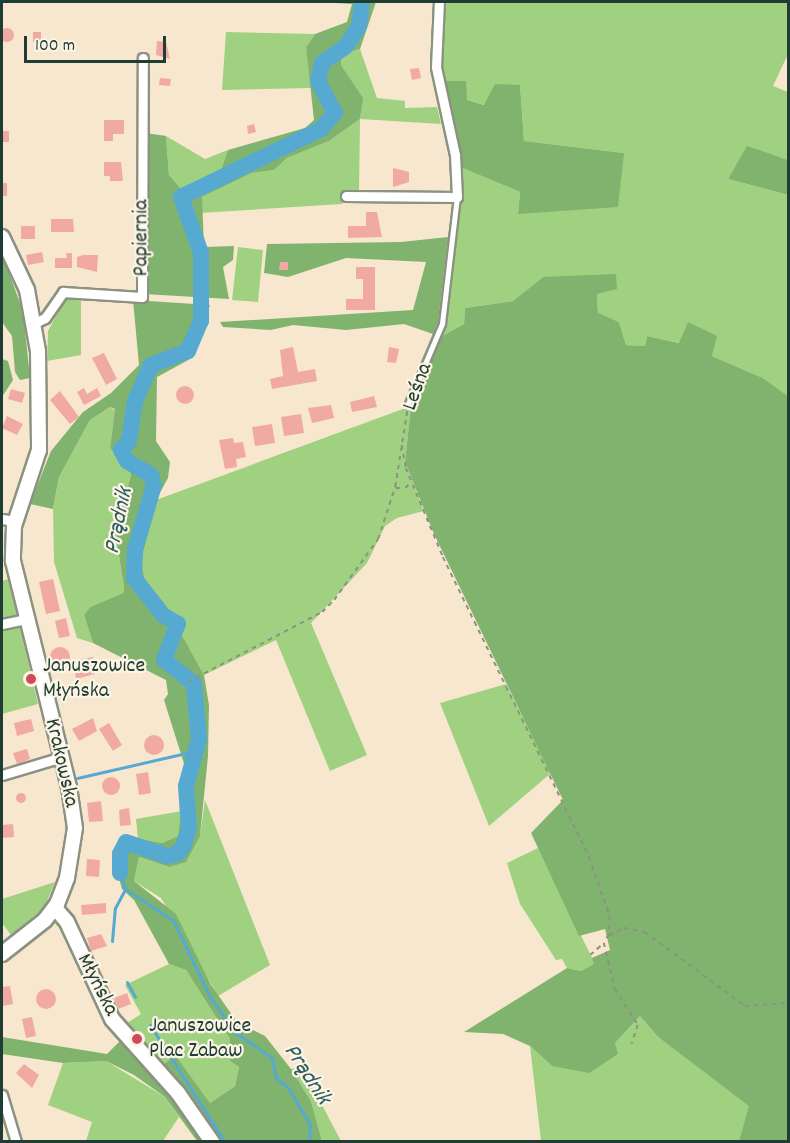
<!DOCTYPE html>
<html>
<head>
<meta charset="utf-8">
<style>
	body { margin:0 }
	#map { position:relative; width:790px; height:1143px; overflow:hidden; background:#f8e7cf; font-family:Dekko,sans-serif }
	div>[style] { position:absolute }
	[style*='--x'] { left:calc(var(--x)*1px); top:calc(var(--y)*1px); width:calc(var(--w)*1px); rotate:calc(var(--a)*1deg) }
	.green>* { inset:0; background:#a0d180 }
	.forest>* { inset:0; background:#80b36e }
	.stream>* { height:3px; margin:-1.5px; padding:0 1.5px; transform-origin:1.5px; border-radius:1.5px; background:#56a9d1 }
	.river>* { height:16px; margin:-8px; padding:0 8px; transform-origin:8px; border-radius:8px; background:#56a9d1 }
	.building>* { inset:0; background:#f0aaa2 }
	.round { border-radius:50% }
	.path>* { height:1.5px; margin-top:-0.75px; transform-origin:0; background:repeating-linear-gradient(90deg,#8c9282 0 4.5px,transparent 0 9px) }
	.roads { filter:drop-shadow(2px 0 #8c9282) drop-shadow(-2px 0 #8c9282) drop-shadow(0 2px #8c9282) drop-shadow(0 -2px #8c9282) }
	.lane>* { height:4.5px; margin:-2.25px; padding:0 2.25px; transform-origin:2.25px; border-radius:2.25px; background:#fff }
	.street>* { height:9px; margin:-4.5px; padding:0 4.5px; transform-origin:4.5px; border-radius:4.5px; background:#fff }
	.secondary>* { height:14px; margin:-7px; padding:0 7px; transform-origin:7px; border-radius:7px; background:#fff }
	.dots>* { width:16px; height:16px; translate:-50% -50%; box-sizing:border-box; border:3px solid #fcf5e5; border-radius:50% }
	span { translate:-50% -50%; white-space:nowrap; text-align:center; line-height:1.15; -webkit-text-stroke:4.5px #fcf5e5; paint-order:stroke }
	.street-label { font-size:22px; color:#1f3d34 }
	.poi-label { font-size:22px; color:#1f3d34 }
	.left { translate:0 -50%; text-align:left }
	.water-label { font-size:24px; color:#305d63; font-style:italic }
	.frame { position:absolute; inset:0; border:3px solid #1f3d34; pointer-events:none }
	.scale { position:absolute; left:24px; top:36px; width:142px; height:27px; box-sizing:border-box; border:3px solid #1f3d34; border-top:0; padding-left:8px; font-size:18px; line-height:21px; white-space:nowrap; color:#1f3d34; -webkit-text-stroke:4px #fcf5e5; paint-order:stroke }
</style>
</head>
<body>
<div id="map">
	<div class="green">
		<i style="clip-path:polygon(451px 2px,788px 2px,788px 54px,773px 86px,788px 92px,788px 160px,747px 147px,728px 179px,788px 195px,788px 396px,763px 378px,712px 356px,688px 322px,680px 343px,647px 336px,645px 346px,626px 345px,619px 322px,598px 314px,597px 294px,543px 277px,513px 301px,465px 308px,464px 324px,442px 336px,457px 236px,460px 167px,520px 192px,518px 214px,624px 153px,524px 141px,520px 85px,485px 105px,467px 100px,443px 81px,439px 51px,443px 4px)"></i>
		<i style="clip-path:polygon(226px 32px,315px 34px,306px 47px,311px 88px,222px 90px)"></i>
		<i style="clip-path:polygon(360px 49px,377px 98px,405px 101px,405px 108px,437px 107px,441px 124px,360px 119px,359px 192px,342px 192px,342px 204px,200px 213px,202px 197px,252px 173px,274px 170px,287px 158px,329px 141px,360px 119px,362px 98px,341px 65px,341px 54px)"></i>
		<i style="clip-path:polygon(166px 136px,205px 159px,228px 150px,222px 171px,182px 190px,169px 175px)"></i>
		<i style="clip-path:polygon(238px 247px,263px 250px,258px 302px,232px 300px)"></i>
		<i style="clip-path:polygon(81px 297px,81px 355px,47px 361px,48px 331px,65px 299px)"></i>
		<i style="clip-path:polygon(411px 406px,405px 462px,424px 511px,397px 518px,385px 526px,367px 563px,311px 623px,367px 755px,330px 771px,276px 640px,204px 675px,172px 617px,146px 586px,141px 560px,146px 532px,156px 500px)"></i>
		<i style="clip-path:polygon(110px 407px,115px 410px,110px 448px,131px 474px,116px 537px,124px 587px,123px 593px,90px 607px,84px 615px,93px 643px,77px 638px,54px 562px,53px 509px,59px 477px,90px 420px)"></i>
		<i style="clip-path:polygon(8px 579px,18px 618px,2px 621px,2px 581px)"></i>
		<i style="clip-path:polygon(19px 623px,38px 704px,2px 714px,2px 627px)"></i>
		<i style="clip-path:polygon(506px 684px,551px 773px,489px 826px,440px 703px)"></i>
		<i style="clip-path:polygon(205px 800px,270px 965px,218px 996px,161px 898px,134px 881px,139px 857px,169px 867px,200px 836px)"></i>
		<i style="clip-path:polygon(182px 811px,178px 836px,162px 843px,138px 839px,136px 819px)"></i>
		<i style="clip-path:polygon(538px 848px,595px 964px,581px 971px,567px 968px,562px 959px,556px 960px,520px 904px,507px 863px)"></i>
		<i style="clip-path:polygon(55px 882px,44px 908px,11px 935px,2px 923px,2px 899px)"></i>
		<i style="clip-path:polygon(169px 964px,186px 970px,230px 1039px,230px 1061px,239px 1067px,235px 1086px,210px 1103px,175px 1056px,163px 1065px,124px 1025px,141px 1014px,125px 985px)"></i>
		<i style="clip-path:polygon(640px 1016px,658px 1037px,750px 1106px,739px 1141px,541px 1141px,530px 1046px,552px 1066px,615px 1043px)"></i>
		<i style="clip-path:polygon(106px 1061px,165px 1097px,179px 1117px,163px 1141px,86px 1141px,92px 1122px,48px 1105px,63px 1063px)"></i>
		<i style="clip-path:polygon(302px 1067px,341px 1141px,322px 1141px,311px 1101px,291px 1069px)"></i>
	</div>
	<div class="forest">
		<i style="clip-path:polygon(318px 2px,376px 2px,360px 49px,341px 54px,341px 65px,363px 98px,360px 119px,329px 141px,287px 158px,274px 170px,252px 173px,202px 197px,204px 247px,234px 246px,233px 260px,223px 267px,229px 299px,144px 294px,146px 133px,166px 136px,169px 175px,182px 190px,221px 171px,228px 150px,305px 128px,314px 120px,306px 47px,315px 34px,347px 22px,352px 4px)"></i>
		<i style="clip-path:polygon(443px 81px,466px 81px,467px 100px,484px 105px,495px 84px,520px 85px,524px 141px,624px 153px,618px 207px,518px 214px,520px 192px,460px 167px)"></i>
		<i style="clip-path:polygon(747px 146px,788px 160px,788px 195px,728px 179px)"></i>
		<i style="clip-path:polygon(448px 237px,438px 322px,433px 334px,404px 324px,346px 330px,293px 325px,271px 330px,223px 327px,220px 322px,413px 310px,426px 262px,346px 258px,288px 277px,264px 273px,267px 244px,401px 242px)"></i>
		<i style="clip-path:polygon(2px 254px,23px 311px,30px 378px,20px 380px,15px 372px,12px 336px,2px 322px)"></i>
		<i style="clip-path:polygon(616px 274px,617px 289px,597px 294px,598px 313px,619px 322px,626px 345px,645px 346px,647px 336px,679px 343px,688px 322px,717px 336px,712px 356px,763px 378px,788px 396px,788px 1141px,739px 1141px,749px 1106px,658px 1037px,640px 1016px,615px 1043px,618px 1054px,589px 1073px,552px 1066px,530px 1046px,503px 1034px,464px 1032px,567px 968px,581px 971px,594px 964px,592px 958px,610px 950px,605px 929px,579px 936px,531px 833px,563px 800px,434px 534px,405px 462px,411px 406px,442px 336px,464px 324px,465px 308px,513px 301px,543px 277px)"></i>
		<i style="clip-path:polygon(133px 300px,210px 305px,192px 358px,157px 377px,156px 441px,170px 462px,168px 478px,156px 500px,141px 560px,146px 586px,172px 617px,204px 675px,209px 705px,208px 756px,200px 836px,186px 862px,169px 867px,139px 857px,134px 881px,176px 914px,211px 985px,237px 1022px,265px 1036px,291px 1069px,311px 1101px,322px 1141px,218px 1141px,163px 1065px,175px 1055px,210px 1103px,235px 1086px,239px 1067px,230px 1061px,230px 1039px,186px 970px,169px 964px,134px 900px,122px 889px,116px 868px,117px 846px,123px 836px,162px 843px,178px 836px,186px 770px,164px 700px,168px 694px,166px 680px,93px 643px,84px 615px,90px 607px,123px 593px,124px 587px,116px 537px,131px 474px,110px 448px,115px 409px,110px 407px,90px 420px,59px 477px,53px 509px,30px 504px,51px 451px,83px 412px,111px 393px,139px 365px)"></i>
		<i style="clip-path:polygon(2px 359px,8px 361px,13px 380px,2px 397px)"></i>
		<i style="clip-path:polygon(2px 1037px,107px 1054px,123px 1038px,170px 1092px,204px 1141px,197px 1141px,165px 1097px,134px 1075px,106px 1061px,63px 1063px,2px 1054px)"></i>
	</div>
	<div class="stream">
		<i style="--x:58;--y:774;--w:8;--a:76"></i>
		<i style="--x:77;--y:778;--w:121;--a:-12.9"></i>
		<i style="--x:120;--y:873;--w:17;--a:73"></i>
		<i style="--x:125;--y:889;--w:57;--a:32.9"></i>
		<i style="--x:173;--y:920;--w:85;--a:64.3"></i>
		<i style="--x:210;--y:997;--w:43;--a:54.5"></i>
		<i style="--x:235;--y:1032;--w:45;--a:35.1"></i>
		<i style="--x:272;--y:1058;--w:20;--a:79"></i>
		<i style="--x:276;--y:1078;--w:17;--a:40"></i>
		<i style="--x:289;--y:1089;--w:42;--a:59.7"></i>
		<i style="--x:310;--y:1125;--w:17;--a:93"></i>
		<i style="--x:112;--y:941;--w:33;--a:-85"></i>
		<i style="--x:115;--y:908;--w:21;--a:-62"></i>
		<i style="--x:127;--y:982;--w:17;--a:62"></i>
		<i style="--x:150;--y:1025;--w:139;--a:57.3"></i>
	</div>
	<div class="river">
		<i style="--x:120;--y:873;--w:19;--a:-90"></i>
		<i style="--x:120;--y:854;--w:13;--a:-63"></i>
		<i style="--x:126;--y:842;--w:43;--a:18.9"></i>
		<i style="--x:167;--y:856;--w:10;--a:-11"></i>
		<i style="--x:177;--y:854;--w:9;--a:-49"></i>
		<i style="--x:183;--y:847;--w:19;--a:-72"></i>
		<i style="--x:189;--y:829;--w:43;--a:-94"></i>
		<i style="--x:186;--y:786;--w:49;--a:-74.5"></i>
		<i style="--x:199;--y:739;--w:55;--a:-95.2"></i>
		<i style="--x:194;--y:684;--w:38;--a:-141"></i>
		<i style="--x:164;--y:660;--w:39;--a:-69"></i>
		<i style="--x:178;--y:624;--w:17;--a:-149"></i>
		<i style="--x:163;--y:615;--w:47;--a:-128.1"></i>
		<i style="--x:134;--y:578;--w:28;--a:-88"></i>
		<i style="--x:135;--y:550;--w:68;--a:-73.7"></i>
		<i style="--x:154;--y:485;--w:10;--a:-107"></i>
		<i style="--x:151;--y:475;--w:28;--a:-150"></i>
		<i style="--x:127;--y:461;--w:13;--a:-119"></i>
		<i style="--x:121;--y:450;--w:12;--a:-48"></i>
		<i style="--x:129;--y:441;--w:40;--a:-81.5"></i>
		<i style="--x:135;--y:401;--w:39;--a:-66"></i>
		<i style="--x:151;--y:365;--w:40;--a:-21"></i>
		<i style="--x:188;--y:351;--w:33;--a:-67"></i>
		<i style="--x:201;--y:321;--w:68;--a:-90"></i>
		<i style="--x:201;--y:253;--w:59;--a:-109.7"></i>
		<i style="--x:181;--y:197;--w:156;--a:-25.9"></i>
		<i style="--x:321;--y:129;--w:21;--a:-49"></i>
		<i style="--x:335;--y:113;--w:36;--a:-118"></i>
		<i style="--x:318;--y:81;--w:18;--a:-77"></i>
		<i style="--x:322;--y:63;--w:29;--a:-35"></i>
		<i style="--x:346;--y:46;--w:24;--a:-57"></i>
		<i style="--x:359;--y:26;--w:24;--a:-83"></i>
	</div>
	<div class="building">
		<i class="round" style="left:0;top:28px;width:14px;height:14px"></i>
		<i style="clip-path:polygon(33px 32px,41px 32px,41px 41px,33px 42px)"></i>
		<i style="clip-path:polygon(157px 41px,166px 42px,170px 59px,156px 55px)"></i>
		<i style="clip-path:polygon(419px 68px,421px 78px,412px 80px,410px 69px)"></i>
		<i style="clip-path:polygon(160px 78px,171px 79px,170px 86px,159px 85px)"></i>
		<i style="clip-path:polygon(104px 120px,124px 120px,124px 134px,113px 134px,113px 141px,104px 141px)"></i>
		<i style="clip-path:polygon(254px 124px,256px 132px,248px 134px,247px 126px)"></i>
		<i style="clip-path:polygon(2px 131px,9px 131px,9px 142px,2px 142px)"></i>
		<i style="clip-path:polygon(104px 162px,121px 162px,123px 181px,110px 181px,110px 176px,104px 176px)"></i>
		<i style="clip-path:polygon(393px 168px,409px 172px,409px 182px,393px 187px)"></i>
		<i style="clip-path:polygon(2px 183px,7px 183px,7px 196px,2px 196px)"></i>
		<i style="clip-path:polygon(366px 212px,377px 212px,382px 237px,348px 238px,348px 226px,366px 226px)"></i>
		<i style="clip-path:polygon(51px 219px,73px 219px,74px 232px,51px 232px)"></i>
		<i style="clip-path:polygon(21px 226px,35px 226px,35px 239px,21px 239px)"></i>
		<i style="clip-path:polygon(42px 252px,44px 262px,28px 265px,26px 255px)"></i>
		<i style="clip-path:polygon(66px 253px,72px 253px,72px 268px,55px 268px,55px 258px,67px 258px)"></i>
		<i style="clip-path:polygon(83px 255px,98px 255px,97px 272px,77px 267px,77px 257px)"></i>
		<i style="clip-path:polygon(280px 262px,288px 262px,288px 270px,279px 270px)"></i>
		<i style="clip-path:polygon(356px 267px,375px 267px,375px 310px,346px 310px,346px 299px,363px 299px,363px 279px,356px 279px)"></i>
		<i style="clip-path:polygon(293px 347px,298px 372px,315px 369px,317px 381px,272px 389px,270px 379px,283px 376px,280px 350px)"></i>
		<i style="clip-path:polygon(389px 347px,399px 349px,396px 363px,387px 362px)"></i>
		<i style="clip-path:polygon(104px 353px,117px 379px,106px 385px,92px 358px)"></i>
		<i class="round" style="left:176px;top:386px;width:18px;height:18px"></i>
		<i style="clip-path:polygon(84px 388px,87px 394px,97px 388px,101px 396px,84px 405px,77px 392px)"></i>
		<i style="clip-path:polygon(11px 389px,25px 393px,22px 403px,8px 399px)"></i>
		<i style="clip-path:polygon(60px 391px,79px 417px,70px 424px,50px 400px)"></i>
		<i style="clip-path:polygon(374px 396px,377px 407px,352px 412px,350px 402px)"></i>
		<i style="clip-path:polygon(331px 405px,334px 418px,312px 423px,308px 408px)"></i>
		<i style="clip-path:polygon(301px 414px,304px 433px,284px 436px,281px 417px)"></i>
		<i style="clip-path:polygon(7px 416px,23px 424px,17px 435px,2px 428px)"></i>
		<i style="clip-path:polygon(272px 424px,275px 443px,255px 446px,252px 427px)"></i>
		<i style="clip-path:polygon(233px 438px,234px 443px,243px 442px,246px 457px,236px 459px,237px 467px,225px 469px,219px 440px)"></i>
		<i style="clip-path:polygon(53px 579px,60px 611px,46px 614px,39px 582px)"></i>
		<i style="clip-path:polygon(66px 618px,70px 636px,59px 638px,55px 621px)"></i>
		<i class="round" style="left:50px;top:647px;width:20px;height:20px"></i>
		<i style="clip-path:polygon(93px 657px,95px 674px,76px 679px,75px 673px,82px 671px,79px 660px)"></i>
		<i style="clip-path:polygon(93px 718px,97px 731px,79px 741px,72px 729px)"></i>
		<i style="clip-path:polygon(31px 719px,34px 731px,17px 736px,14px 723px)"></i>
		<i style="clip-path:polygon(109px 723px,122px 745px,113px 751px,99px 729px)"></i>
		<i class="round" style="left:144px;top:735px;width:20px;height:20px"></i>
		<i style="clip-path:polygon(27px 749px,30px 759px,17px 764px,13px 753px)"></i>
		<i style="clip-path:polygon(148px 772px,151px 793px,139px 795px,136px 774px)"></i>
		<i class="round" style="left:102px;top:777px;width:18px;height:18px"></i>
		<i class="round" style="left:16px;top:793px;width:10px;height:10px"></i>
		<i style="clip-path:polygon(101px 801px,103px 821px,89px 822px,87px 803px)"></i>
		<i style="clip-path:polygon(129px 808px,131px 825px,120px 826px,119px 810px)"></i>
		<i style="clip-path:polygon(13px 824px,14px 837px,2px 838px,2px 825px)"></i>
		<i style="clip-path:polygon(87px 859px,100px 860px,99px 877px,86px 876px)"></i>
		<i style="clip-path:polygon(106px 903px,106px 913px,82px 915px,81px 905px)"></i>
		<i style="clip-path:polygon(101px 934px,107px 946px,91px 951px,87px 938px)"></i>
		<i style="clip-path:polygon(10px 986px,13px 1004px,2px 1006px,2px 987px)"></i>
		<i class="round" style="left:36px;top:989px;width:20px;height:20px"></i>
		<i style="clip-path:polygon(127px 993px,131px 1004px,118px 1009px,114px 998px)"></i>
		<i style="clip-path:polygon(32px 1017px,36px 1036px,26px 1038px,22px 1019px)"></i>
		<i style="clip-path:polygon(24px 1064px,39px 1075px,32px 1088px,16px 1073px)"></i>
	</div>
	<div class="path">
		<i style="--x:402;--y:445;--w:23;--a:80"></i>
		<i style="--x:406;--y:468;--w:96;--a:67.4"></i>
		<i style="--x:443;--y:557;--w:334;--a:64"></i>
		<i style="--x:589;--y:857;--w:63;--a:70.4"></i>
		<i style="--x:610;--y:916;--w:19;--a:93"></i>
		<i style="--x:609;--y:935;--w:9;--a:122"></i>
		<i style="--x:396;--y:488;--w:9;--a:0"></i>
		<i style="--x:405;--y:488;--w:9;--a:-41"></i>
		<i style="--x:188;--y:682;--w:151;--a:-27.6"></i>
		<i style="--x:322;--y:612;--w:17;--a:-45"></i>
		<i style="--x:334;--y:600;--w:75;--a:-54.2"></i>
		<i style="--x:378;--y:539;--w:55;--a:-71.9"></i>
		<i style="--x:395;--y:487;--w:77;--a:-81"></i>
		<i style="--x:609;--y:935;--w:17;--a:-25"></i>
		<i style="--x:624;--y:928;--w:21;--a:11"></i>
		<i style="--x:645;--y:932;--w:124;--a:36.5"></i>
		<i style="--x:745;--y:1006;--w:43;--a:-4"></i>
		<i style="--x:590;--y:955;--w:18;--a:-41"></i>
		<i style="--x:604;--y:943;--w:47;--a:76.6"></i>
		<i style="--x:615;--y:989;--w:43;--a:57.4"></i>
		<i style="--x:638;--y:1025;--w:20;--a:108"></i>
	</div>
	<div class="roads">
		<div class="lane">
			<i style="--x:408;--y:404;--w:87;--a:-67"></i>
			<i style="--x:442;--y:324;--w:128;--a:-83.3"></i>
		</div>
		<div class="street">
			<i style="--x:346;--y:196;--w:111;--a:0.5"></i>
			<i style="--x:457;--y:197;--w:42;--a:-92.7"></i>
			<i style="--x:455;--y:155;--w:90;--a:-102.2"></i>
			<i style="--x:436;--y:67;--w:65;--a:-87.4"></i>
			<i style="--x:35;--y:323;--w:11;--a:-27"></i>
			<i style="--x:45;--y:318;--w:32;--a:-55"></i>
			<i style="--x:63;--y:292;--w:79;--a:3.6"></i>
			<i style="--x:142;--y:297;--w:239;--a:-89.8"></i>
			<i style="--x:2;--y:519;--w:13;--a:9"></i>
			<i style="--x:2;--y:624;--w:25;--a:-12"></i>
			<i style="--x:2;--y:775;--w:63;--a:-16.7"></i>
			<i style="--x:2;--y:1095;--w:49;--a:73.4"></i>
		</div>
		<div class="secondary">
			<i style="--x:2;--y:237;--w:59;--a:64.7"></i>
			<i style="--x:27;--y:290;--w:62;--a:79.8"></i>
			<i style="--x:38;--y:351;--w:99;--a:89.4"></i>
			<i style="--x:39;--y:450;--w:80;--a:108.2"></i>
			<i style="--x:14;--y:526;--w:35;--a:92"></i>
			<i style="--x:13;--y:561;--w:233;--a:76.1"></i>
			<i style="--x:69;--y:787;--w:41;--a:81.7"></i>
			<i style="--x:75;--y:828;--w:51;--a:99.1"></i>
			<i style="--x:67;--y:878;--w:28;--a:111"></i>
			<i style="--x:57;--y:904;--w:20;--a:127"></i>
			<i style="--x:45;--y:920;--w:55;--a:141.7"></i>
			<i style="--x:55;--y:908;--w:18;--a:49"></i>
			<i style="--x:67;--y:922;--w:107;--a:65.1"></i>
			<i style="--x:112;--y:1019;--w:99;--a:48.3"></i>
			<i style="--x:178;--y:1093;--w:60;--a:55.2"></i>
		</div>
	</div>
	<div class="dots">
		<i style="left:31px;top:679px;background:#d1495b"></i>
		<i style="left:137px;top:1039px;background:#d1495b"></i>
	</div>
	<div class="street-label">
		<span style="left:142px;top:238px;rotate:-90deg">Papiernia</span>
		<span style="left:418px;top:387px;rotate:-70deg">Leśna</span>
		<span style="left:61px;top:763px;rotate:77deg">Krakowska</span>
		<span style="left:97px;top:985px;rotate:63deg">Młyńska</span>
	</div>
	<div class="poi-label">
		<span class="left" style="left:43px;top:679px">Januszowice<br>Młyńska</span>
		<span class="left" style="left:149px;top:1039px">Januszowice<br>Plac Zabaw</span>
	</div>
	<div class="water-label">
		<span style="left:120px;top:521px;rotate:-78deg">Prądnik</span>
		<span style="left:306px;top:1075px;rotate:57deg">Prądnik</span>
	</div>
	<div class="frame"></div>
	<div class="scale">100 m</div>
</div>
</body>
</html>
